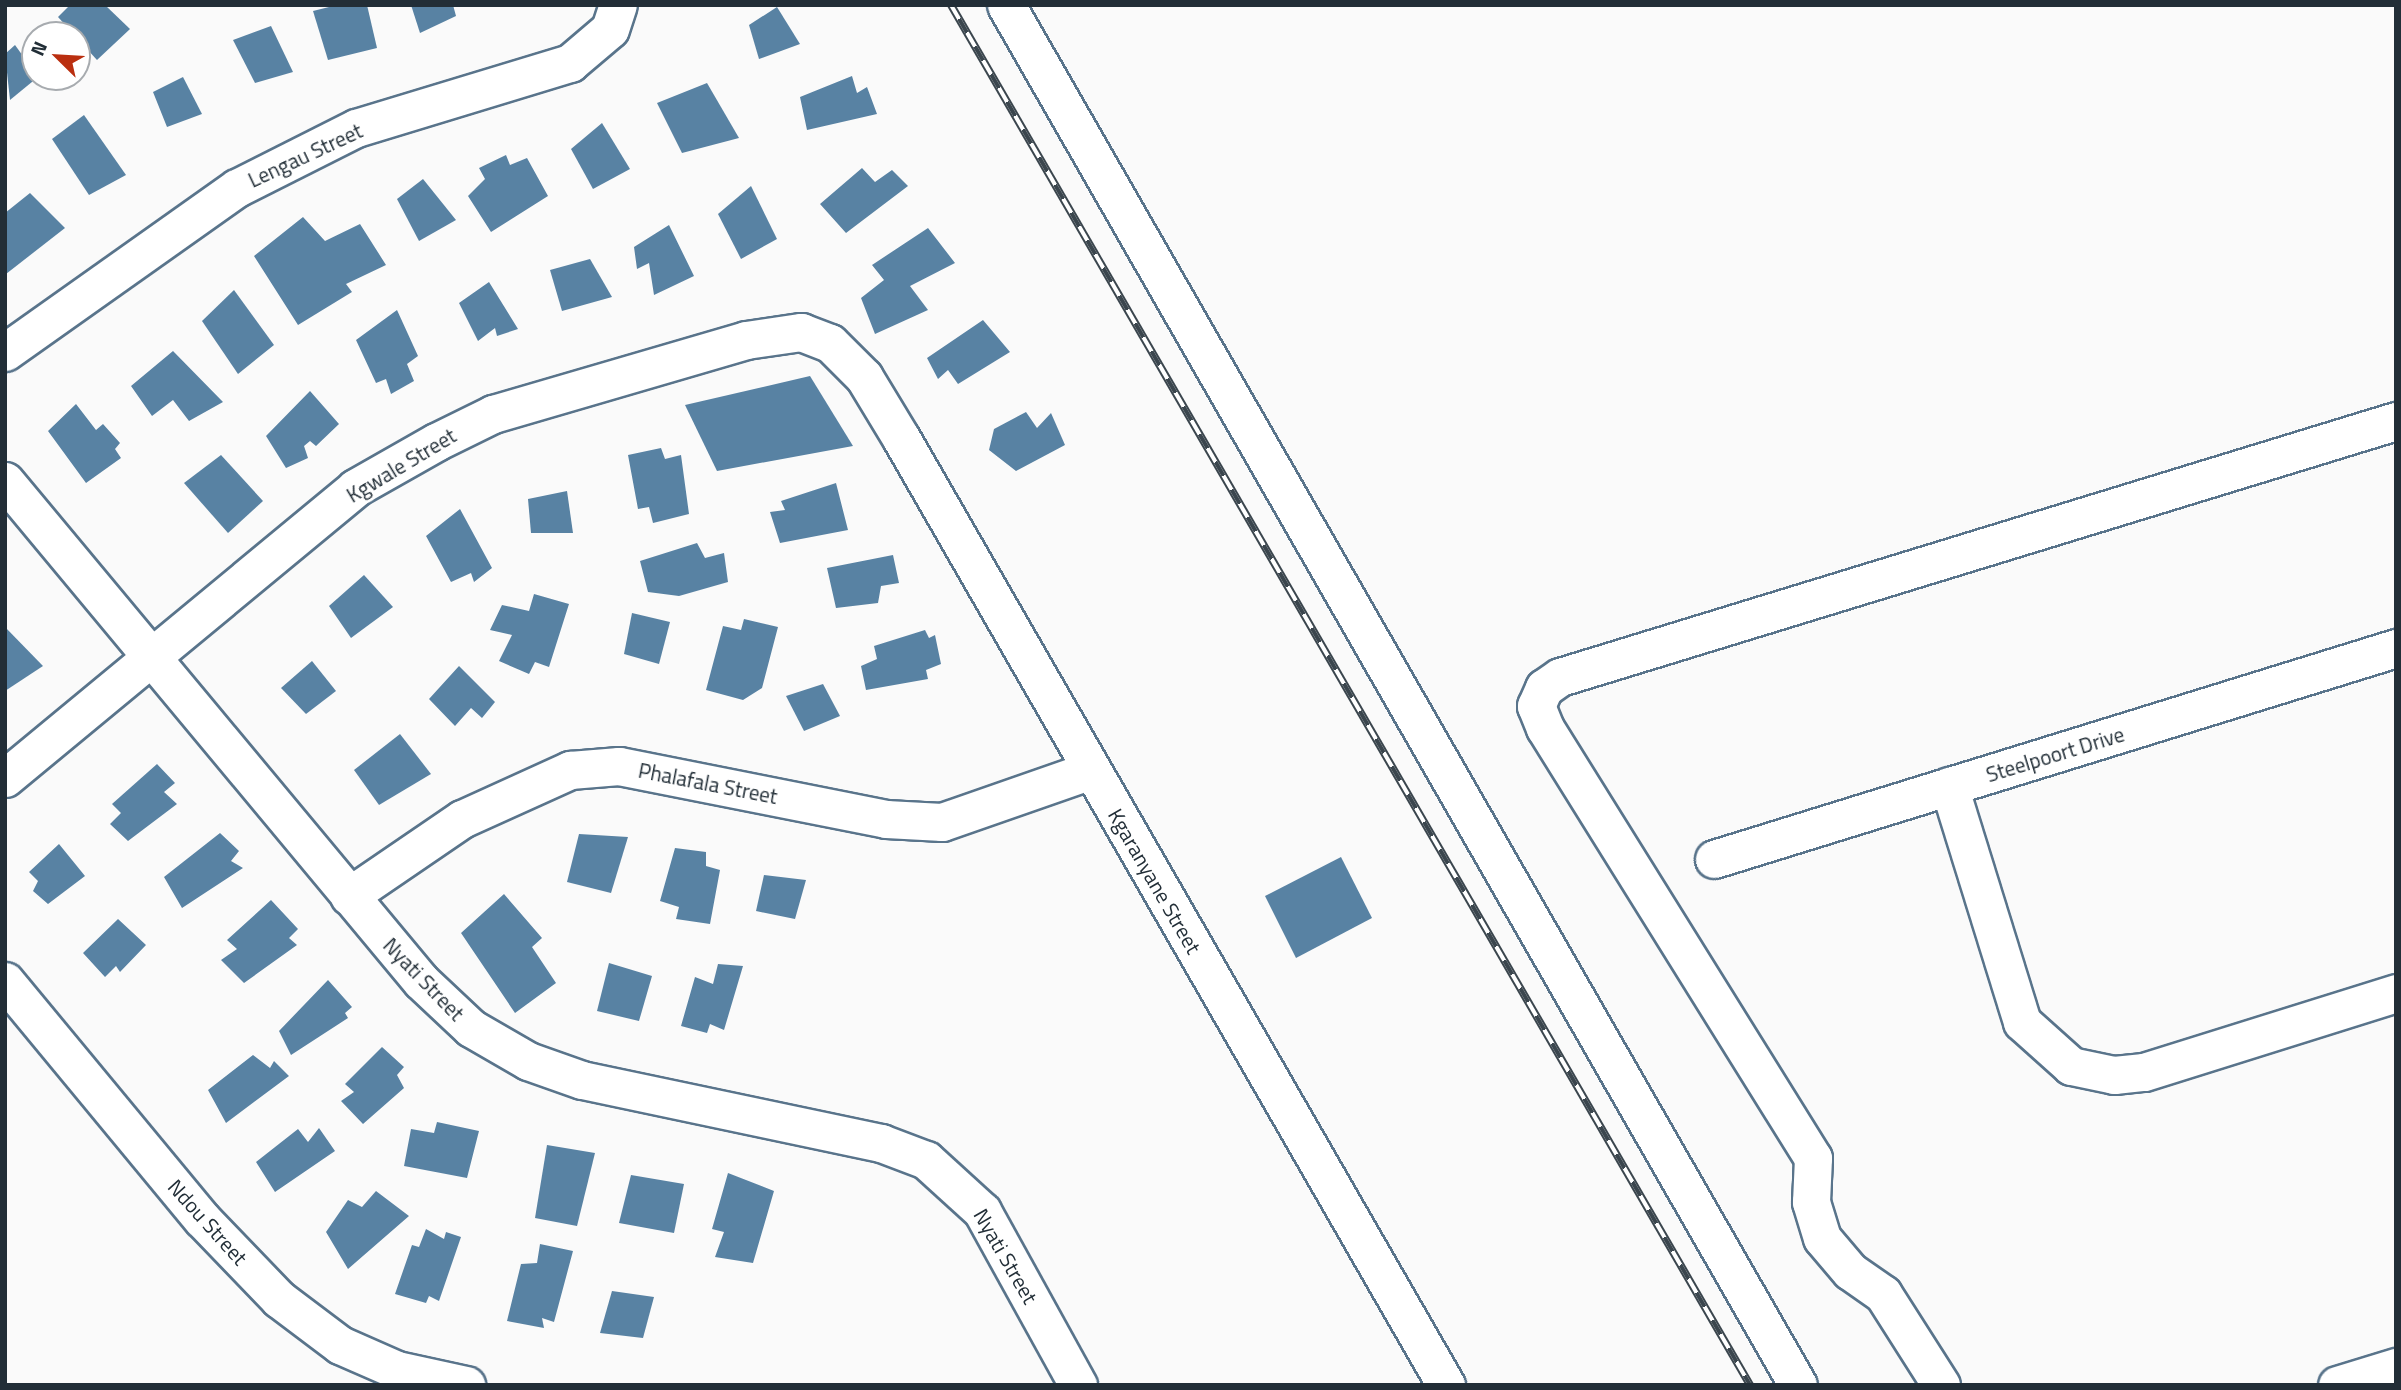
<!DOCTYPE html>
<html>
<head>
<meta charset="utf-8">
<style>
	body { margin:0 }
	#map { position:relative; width:2401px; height:1390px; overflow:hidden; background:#fafafa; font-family:"Titillium Web",sans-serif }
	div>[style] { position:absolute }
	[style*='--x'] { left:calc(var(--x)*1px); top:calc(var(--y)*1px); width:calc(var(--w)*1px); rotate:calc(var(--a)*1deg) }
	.building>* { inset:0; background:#5882a3 }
	.roads { filter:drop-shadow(2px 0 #59748b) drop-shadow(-2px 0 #59748b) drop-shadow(0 2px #59748b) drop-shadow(0 -2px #59748b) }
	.street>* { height:37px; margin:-18.5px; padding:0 18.5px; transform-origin:18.5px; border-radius:18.5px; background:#fff }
	.rail>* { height:8px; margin-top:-4px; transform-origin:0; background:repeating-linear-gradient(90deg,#fff 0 16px,#3b464e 0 32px); box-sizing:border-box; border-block:2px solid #3b464e }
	span { translate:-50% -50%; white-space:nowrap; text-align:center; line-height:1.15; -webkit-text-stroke:5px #fff; paint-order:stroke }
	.street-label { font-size:21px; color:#222e37 }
	.frame { position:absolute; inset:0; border:7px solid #222e37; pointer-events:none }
	.north { position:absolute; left:21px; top:21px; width:70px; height:70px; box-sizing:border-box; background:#fff; border:2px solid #a7abaf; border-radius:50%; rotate:294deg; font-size:19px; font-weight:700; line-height:28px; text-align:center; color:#222e37 }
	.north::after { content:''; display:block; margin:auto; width:24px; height:32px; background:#ba2f10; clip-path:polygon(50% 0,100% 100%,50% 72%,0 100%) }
</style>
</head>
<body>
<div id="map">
	<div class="building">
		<i style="clip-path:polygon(70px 5px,105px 5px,130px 29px,97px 60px,58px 17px)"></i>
		<i style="clip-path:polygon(337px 5px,367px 5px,377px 48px,328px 60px,313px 11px)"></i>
		<i style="clip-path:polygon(411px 5px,453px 5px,456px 16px,420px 33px)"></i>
		<i style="clip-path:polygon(777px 7px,800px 44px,759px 59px,749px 25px)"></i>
		<i style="clip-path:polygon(271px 26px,293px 72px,255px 83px,233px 40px)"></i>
		<i style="clip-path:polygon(15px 45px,38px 77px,10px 100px,5px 54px)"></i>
		<i style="clip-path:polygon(852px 76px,857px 93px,867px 87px,877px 114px,807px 130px,800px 97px)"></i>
		<i style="clip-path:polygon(183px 77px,202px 114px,167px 127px,153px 92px)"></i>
		<i style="clip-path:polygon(707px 83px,739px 138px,682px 153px,657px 103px)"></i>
		<i style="clip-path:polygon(84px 115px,126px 175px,89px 195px,52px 139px)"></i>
		<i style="clip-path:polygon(602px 123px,630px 169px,593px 189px,571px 149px)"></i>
		<i style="clip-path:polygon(506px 155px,510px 165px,527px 158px,548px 196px,491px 232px,468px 196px,485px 179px,479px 168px)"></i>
		<i style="clip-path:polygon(862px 168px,875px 182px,892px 170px,908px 186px,846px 233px,820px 204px)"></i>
		<i style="clip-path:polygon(423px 179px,456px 220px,419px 241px,397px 199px)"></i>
		<i style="clip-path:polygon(751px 186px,777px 239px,741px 259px,718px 214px)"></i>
		<i style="clip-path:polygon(30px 193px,65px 228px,6px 274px,5px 213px)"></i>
		<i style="clip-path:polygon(303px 217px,325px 241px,360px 224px,386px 265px,346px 284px,352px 292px,298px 325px,254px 256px)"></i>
		<i style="clip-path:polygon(669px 225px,694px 276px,654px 295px,649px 263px,637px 269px,634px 247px)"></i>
		<i style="clip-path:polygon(928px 228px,955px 263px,910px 286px,928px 310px,875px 334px,861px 298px,884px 280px,872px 265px)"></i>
		<i style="clip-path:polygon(590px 259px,612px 297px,562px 311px,550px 270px)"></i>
		<i style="clip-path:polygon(489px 282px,518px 329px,497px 336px,495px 328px,478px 341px,459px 303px)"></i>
		<i style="clip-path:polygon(234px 290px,274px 345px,238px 374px,202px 321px)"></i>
		<i style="clip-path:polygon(397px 310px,418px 356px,407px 364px,414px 381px,391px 394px,386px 379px,376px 383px,356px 340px)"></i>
		<i style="clip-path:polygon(983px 320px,1010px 352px,958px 384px,948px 370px,938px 379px,927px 358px)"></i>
		<i style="clip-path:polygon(173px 351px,223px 402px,189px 421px,173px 400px,152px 416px,131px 386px)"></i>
		<i style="clip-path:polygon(810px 376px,853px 446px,717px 471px,685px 405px)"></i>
		<i style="clip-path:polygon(310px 391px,339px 424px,316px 446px,310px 441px,304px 446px,308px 458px,286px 468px,266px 436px)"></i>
		<i style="clip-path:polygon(76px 404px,96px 430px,103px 424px,120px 443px,115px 449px,121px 458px,86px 483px,48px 431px)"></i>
		<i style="clip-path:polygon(1026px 412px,1037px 428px,1051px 413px,1065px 445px,1016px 471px,989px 450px,994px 429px)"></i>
		<i style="clip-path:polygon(661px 448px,665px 459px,681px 455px,689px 514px,653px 523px,649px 507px,638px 509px,628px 455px)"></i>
		<i style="clip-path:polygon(221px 455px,263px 501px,228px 533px,184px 483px)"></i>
		<i style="clip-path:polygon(836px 483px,848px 530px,780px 543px,770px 512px,785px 510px,781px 501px)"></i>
		<i style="clip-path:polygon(567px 491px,573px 533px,531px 533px,528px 499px)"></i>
		<i style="clip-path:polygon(460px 509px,492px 568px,474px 582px,471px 573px,451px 582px,426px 536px)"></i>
		<i style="clip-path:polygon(697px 543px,705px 558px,724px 553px,728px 582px,679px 596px,648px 592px,640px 561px)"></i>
		<i style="clip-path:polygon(893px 555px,899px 583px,881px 586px,878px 603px,836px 608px,827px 568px)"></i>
		<i style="clip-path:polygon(364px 575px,393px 607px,351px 638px,329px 606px)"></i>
		<i style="clip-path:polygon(534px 594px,569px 604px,549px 667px,535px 662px,529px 674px,499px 661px,512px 635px,490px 630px,502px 605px,529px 611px)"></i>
		<i style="clip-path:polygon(632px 613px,670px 622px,659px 664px,624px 654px)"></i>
		<i style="clip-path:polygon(744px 619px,778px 627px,762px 688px,743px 700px,706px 690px,723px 626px,741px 630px)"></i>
		<i style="clip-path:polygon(5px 627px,43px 666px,5px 691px)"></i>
		<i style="clip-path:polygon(925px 630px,929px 638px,935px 635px,941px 664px,926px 670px,928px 679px,866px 690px,861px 666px,877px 659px,874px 646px)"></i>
		<i style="clip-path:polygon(312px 661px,336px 691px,306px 714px,281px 688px)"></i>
		<i style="clip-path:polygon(459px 666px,495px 702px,482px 718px,471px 708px,455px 726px,429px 699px)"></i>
		<i style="clip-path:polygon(823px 684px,840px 716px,804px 731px,786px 696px)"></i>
		<i style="clip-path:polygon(400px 734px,431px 774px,379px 805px,354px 770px)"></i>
		<i style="clip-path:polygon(157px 764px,175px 783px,164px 792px,177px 804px,128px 841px,110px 824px,121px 813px,112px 804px)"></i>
		<i style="clip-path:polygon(220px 833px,239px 851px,231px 861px,243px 868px,182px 908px,164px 877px)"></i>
		<i style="clip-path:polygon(579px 834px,628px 837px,611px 893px,567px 882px)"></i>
		<i style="clip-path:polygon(59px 844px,85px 876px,48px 904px,33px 891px,38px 881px,29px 872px)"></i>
		<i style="clip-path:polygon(675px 848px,706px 852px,706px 866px,720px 870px,710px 924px,676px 919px,679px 907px,660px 901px)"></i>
		<i style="clip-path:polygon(1341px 857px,1372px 918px,1296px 958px,1265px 896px)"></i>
		<i style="clip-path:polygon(764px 875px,806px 880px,795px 919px,756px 911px)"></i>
		<i style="clip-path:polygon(504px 894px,542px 938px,532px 947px,556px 983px,515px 1013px,461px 933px)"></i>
		<i style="clip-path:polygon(271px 900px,298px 929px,289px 938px,297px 945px,244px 983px,221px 960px,237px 949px,227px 940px)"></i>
		<i style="clip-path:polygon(118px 919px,146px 945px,120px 972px,116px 966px,105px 977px,83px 953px)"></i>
		<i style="clip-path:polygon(609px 963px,652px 976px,639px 1021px,597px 1011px)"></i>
		<i style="clip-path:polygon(718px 964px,743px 966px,724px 1030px,710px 1024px,707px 1033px,681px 1026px,695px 977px,713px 984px)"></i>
		<i style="clip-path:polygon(328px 980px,352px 1007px,345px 1013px,348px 1018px,291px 1055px,279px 1031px)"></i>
		<i style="clip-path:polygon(382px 1047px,404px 1067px,397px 1075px,404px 1088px,363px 1124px,341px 1101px,354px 1092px,345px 1084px)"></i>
		<i style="clip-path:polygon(253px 1055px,270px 1068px,274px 1061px,289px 1076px,226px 1123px,208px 1090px)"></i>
		<i style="clip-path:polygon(437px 1122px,479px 1131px,467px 1178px,404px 1166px,411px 1129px,434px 1133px)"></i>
		<i style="clip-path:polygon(319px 1128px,335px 1151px,275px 1192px,256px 1162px,298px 1129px,308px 1142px)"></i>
		<i style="clip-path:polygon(547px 1145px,595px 1153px,577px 1226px,535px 1218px)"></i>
		<i style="clip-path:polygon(728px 1173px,774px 1191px,753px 1263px,715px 1257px,724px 1232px,712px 1229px)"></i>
		<i style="clip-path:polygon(631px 1175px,684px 1184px,674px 1233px,619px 1223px)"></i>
		<i style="clip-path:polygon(376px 1191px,409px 1216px,348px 1269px,326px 1232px,348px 1200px,362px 1207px)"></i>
		<i style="clip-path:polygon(426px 1229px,444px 1239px,446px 1232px,461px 1237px,439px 1301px,429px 1296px,426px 1303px,395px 1294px,412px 1245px,419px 1247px)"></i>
		<i style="clip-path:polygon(540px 1244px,573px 1251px,554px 1322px,542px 1318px,544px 1328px,507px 1321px,521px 1264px,537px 1263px)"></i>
		<i style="clip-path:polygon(612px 1291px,654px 1297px,643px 1338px,600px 1333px)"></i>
	</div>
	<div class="roads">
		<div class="street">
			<i style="--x:1006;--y:5;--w:1591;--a:60.15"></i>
			<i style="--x:5;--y:352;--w:284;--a:-35.3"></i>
			<i style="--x:237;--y:188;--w:133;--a:-26.8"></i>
			<i style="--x:356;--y:128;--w:224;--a:-16.9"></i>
			<i style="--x:570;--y:63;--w:52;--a:-40.4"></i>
			<i style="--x:610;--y:29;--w:25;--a:-72"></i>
			<i style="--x:5;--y:481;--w:650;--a:50.24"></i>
			<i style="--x:421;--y:981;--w:69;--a:43.2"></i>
			<i style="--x:471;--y:1028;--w:66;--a:30.1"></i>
			<i style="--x:528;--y:1061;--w:57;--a:19.4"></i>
			<i style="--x:582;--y:1080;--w:306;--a:11.9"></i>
			<i style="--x:881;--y:1143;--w:48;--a:20.7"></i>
			<i style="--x:926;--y:1160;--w:76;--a:42.3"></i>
			<i style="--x:982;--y:1211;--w:199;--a:61.1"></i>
			<i style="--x:5;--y:778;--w:455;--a:-39.6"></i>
			<i style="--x:355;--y:488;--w:93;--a:-29.6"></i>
			<i style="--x:436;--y:442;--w:64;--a:-26.2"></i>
			<i style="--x:493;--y:414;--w:264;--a:-16.3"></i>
			<i style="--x:746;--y:340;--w:56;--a:-8.3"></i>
			<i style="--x:801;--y:332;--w:31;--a:21"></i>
			<i style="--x:830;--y:343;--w:48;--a:45"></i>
			<i style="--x:864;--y:377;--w:71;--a:58.8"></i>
			<i style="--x:901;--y:438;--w:1093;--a:60.08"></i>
			<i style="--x:1949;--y:786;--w:247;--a:72.8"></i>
			<i style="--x:2022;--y:1022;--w:66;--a:41.9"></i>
			<i style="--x:2071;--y:1066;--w:44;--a:11.8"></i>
			<i style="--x:2114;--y:1075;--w:30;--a:-6"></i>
			<i style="--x:2144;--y:1072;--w:264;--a:-17.4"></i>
			<i style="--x:1714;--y:859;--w:714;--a:-17.19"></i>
			<i style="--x:349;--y:896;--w:137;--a:-34.3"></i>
			<i style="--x:462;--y:819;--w:119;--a:-24.4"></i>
			<i style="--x:570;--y:770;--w:49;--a:-4.7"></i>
			<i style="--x:619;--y:766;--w:272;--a:11.2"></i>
			<i style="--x:886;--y:819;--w:56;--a:3.1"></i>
			<i style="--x:942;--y:822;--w:158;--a:-19.2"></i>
			<i style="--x:5;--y:981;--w:309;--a:50.4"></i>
			<i style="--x:202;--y:1219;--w:111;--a:46.1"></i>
			<i style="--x:279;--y:1299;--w:76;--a:37"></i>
			<i style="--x:340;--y:1345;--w:62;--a:23.7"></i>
			<i style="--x:397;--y:1370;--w:71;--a:12.3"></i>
			<i style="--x:1941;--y:1385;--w:108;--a:-122.5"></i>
			<i style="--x:1883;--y:1294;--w:40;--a:-145.1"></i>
			<i style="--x:1850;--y:1271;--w:43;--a:-130.3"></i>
			<i style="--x:1822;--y:1238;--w:38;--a:-107"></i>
			<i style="--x:1811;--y:1202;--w:44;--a:-87.4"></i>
			<i style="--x:1813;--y:1158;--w:507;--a:-121.93"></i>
			<i style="--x:1545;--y:728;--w:24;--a:-112"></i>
			<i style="--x:1536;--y:706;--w:20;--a:-66"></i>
			<i style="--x:1544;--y:688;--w:19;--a:-35"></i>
			<i style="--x:1560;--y:677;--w:874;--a:-17.03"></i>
			<i style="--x:2337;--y:1385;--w:62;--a:-17"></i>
		</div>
	</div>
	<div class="rail">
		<i style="--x:951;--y:5;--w:1595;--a:59.93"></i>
	</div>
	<div class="street-label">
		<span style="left:305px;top:155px;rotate:-25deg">Lengau Street</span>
		<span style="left:401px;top:465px;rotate:-31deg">Kgwale Street</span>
		<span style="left:2055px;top:754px;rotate:-17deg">Steelpoort Drive</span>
		<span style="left:708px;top:783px;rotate:11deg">Phalafala Street</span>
		<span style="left:1155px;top:881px;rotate:60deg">Kgaranyane Street</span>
		<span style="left:424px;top:979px;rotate:46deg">Nyati Street</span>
		<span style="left:208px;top:1222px;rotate:48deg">Ndou Street</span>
		<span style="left:1006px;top:1256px;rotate:60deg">Nyati Street</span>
	</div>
	<div class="frame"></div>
	<div class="north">N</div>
</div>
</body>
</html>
